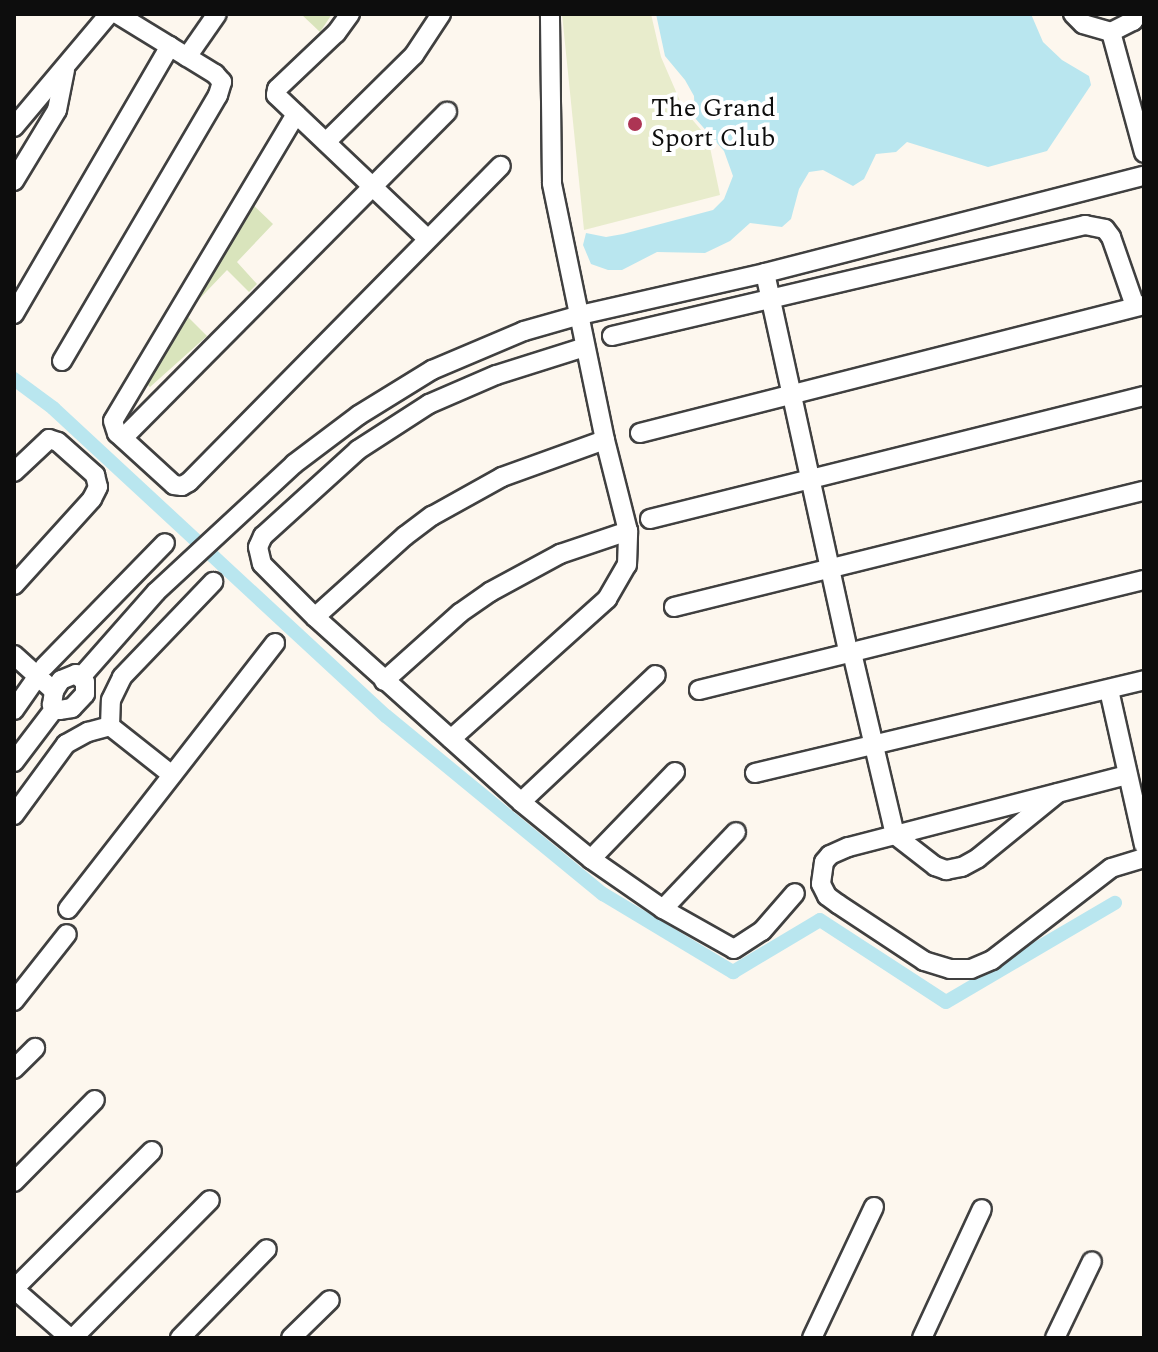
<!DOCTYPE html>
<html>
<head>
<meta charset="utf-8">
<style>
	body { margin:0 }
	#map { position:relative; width:1158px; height:1352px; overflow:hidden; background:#fdf7ee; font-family:Spectral,serif }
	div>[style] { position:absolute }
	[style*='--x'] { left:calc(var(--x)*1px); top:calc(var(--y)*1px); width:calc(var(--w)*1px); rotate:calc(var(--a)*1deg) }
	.green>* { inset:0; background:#d9e4bc }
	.pitch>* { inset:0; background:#e8eccc }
	.water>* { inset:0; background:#b9e6ef }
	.canal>* { height:14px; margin:-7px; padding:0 7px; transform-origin:7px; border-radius:7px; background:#b9e6ef }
	.roads { filter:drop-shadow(2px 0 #404040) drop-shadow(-2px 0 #404040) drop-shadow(0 2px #404040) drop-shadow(0 -2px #404040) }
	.minor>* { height:18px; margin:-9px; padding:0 9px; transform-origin:9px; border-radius:9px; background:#fff }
	.dots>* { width:22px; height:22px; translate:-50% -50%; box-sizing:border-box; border:4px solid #fff; border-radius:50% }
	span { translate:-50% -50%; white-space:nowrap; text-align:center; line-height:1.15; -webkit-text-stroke:8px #fff; paint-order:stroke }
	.poi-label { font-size:26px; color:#0d0d0d }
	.left { translate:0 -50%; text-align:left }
	.frame { position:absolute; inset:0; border:16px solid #0d0d0d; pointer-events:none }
</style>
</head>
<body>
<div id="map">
	<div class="green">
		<i style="clip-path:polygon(301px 14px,332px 14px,320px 32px)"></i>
		<i style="clip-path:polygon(251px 203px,273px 224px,237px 262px,257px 284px,249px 292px,227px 270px,185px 314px,207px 336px,150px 387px,143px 380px)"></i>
	</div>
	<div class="pitch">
		<i style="clip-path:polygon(562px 14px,651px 14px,661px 57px,684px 110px,708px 138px,720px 195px,584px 230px)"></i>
	</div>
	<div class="water">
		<i style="clip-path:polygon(656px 14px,1031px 14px,1043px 42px,1062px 60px,1089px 76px,1091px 85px,1047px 151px,988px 167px,907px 142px,896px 152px,876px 154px,864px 179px,853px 186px,823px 170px,809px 172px,799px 189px,791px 219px,782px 227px,750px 223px,730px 241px,705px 253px,657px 252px,622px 270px,608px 270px,591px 264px,583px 245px,586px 233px,606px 237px,623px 234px,713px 210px,724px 199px,733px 176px,724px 151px,695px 118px,694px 96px,685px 80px,665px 56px)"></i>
	</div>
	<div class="canal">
		<i style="--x:14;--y:379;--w:49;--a:36.6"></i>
		<i style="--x:53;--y:408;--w:454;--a:42.8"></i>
		<i style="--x:386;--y:716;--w:281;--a:39.4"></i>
		<i style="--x:603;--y:894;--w:152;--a:31"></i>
		<i style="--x:733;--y:972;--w:101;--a:-30.9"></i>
		<i style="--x:820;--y:920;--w:150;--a:33.1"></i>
		<i style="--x:946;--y:1002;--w:196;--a:-30.4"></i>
	</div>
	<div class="roads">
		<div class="minor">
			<i style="--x:350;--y:14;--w:24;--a:126"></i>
			<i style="--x:336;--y:33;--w:81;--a:136.5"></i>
			<i style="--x:277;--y:89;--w:6;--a:99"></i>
			<i style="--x:276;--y:95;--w:209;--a:43.5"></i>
			<i style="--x:1073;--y:14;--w:14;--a:45"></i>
			<i style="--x:1083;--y:24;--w:29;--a:16"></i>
			<i style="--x:1111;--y:32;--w:25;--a:-27"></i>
			<i style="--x:1133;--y:21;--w:9;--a:-54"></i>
			<i style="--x:1111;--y:32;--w:125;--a:74.7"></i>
			<i style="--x:187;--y:57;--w:52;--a:-55.1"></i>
			<i style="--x:296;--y:114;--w:357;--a:120.8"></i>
			<i style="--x:113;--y:421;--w:13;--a:72"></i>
			<i style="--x:117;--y:433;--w:77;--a:42.4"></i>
			<i style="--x:174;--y:485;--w:8;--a:7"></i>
			<i style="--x:182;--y:486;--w:8;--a:-30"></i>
			<i style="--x:189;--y:482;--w:444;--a:-45.4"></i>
			<i style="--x:14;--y:127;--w:148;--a:-49.9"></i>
			<i style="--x:326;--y:142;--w:124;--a:-44.7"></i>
			<i style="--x:414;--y:55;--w:49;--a:-56.6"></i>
			<i style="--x:14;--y:181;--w:83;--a:-58.8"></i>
			<i style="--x:57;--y:110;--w:41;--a:-78.7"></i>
			<i style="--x:765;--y:273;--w:388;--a:77.6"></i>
			<i style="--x:848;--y:652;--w:7;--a:45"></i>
			<i style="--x:853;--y:657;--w:183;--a:76.7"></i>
			<i style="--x:895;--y:835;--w:51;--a:37.8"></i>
			<i style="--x:935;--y:866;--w:12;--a:20"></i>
			<i style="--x:946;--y:870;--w:16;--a:-11"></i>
			<i style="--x:962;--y:867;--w:18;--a:-29"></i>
			<i style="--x:978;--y:858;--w:103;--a:-39.1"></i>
			<i style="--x:14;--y:314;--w:310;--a:-59.8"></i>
			<i style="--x:612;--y:336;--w:486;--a:-13.2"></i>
			<i style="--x:1085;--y:225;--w:20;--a:11"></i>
			<i style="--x:1105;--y:229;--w:10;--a:53"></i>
			<i style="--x:1111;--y:237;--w:73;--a:70.8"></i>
			<i style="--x:585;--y:347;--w:93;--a:162.5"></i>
			<i style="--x:496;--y:375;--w:73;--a:156.6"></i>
			<i style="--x:429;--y:404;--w:85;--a:147.1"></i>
			<i style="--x:358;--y:450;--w:128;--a:137.8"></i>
			<i style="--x:263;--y:536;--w:12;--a:114"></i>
			<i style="--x:258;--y:547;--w:17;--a:77"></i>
			<i style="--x:262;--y:564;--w:75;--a:45"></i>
			<i style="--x:315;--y:617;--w:277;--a:41.9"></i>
			<i style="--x:521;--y:802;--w:90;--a:39.2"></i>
			<i style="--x:591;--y:859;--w:88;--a:34.8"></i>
			<i style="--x:663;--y:909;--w:81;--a:29.4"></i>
			<i style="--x:734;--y:949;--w:33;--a:-33"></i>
			<i style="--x:762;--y:931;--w:50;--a:-49"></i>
			<i style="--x:62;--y:361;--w:308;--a:-59.6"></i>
			<i style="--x:218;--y:95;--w:14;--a:-73"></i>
			<i style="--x:222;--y:82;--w:11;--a:-131"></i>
			<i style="--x:215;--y:74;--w:115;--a:-148.5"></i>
			<i style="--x:640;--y:433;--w:520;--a:-14.25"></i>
			<i style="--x:123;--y:438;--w:460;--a:-45.2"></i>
			<i style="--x:14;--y:472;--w:48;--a:-43.3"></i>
			<i style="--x:49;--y:439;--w:9;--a:18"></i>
			<i style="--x:58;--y:442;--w:50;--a:41.7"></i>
			<i style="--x:95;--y:475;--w:12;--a:76"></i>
			<i style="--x:98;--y:487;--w:13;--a:117"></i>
			<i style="--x:92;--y:499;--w:116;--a:132.2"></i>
			<i style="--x:650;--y:519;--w:509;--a:-13.98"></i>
			<i style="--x:674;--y:607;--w:484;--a:-13.9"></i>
			<i style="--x:315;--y:617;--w:121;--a:-42"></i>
			<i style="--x:405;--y:536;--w:34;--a:-37"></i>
			<i style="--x:432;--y:516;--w:80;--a:-29.1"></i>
			<i style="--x:502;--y:477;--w:109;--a:-19.8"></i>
			<i style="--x:14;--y:655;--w:54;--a:42"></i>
			<i style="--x:44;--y:667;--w:173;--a:-45.7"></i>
			<i style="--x:76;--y:674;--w:12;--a:42"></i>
			<i style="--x:85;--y:682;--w:12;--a:90"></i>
			<i style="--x:85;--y:694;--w:19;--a:133"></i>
			<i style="--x:72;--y:708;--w:13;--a:171"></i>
			<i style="--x:59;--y:710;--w:9;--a:-144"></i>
			<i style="--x:52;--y:705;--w:14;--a:-82"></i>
			<i style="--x:54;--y:691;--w:13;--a:-58"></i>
			<i style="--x:61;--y:680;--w:16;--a:-22"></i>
			<i style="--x:82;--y:676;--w:112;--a:-48.6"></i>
			<i style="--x:156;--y:592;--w:188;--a:-42.8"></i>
			<i style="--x:294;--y:464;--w:81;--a:-37"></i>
			<i style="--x:359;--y:415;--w:86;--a:-31.7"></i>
			<i style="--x:432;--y:370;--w:100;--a:-23"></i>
			<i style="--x:524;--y:331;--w:58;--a:-15.9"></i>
			<i style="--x:580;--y:315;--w:190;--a:-12.8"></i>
			<i style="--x:765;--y:273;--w:391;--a:-14.4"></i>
			<i style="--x:384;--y:681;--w:102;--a:-41.8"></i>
			<i style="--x:460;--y:613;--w:37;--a:-35"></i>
			<i style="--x:490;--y:592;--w:80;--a:-28.5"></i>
			<i style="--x:560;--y:554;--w:72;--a:-18.7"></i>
			<i style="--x:699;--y:690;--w:458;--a:-13.9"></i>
			<i style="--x:1109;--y:690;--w:159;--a:77.3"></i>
			<i style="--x:14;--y:710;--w:38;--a:-55"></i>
			<i style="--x:451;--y:739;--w:210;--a:-41.9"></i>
			<i style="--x:607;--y:599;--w:39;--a:-60"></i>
			<i style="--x:627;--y:565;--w:34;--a:-88"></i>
			<i style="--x:628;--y:531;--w:94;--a:-104.2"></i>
			<i style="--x:605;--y:440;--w:262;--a:-101.7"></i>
			<i style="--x:552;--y:183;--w:169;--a:-90.7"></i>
			<i style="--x:14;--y:762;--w:68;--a:-52.8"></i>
			<i style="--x:755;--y:773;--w:400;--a:-13.4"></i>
			<i style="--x:172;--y:775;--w:79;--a:-141.7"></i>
			<i style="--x:110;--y:726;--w:26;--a:-88"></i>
			<i style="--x:111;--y:700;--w:25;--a:-64"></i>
			<i style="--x:122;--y:677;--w:132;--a:-46.2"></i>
			<i style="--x:1127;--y:775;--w:288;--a:165.5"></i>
			<i style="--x:848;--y:847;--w:20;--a:156"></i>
			<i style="--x:830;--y:855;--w:9;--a:131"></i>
			<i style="--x:824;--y:862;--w:22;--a:98"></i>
			<i style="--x:821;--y:884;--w:13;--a:63"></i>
			<i style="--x:827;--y:896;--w:14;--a:36"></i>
			<i style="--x:838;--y:904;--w:103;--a:33.5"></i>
			<i style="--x:924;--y:961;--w:27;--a:17"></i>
			<i style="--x:950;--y:969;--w:21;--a:0"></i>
			<i style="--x:971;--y:969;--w:23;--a:-23"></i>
			<i style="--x:992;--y:960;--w:150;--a:-37.7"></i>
			<i style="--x:1111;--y:868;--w:34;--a:-17"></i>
			<i style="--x:521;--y:802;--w:185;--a:-43.3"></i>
			<i style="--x:14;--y:815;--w:88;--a:-53.8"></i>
			<i style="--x:66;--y:744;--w:25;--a:-29"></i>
			<i style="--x:88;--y:732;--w:23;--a:-15"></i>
			<i style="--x:591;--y:859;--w:121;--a:-46"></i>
			<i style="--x:68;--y:909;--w:337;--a:-52.1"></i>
			<i style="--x:663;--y:909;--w:106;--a:-46.5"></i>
			<i style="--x:14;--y:1001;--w:85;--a:-51.7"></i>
			<i style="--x:14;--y:1069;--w:30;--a:-45"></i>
			<i style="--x:14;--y:1182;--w:115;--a:-45.4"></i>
			<i style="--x:14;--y:1289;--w:195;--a:-45"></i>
			<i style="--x:14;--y:1289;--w:74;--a:41.2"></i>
			<i style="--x:73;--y:1338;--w:194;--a:-45.2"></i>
			<i style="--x:180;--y:1338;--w:124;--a:-45.7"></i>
			<i style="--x:291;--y:1338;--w:54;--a:-44.3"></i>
			<i style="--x:812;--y:1338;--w:145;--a:-64.7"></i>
			<i style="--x:922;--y:1338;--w:142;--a:-65.1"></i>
			<i style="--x:1055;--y:1338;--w:85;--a:-64.3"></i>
		</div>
	</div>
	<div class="dots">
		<i style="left:635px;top:124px;background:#ad3554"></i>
	</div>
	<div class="poi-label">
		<span class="left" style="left:651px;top:124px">The Grand<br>Sport Club</span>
	</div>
	<div class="frame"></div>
</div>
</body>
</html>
